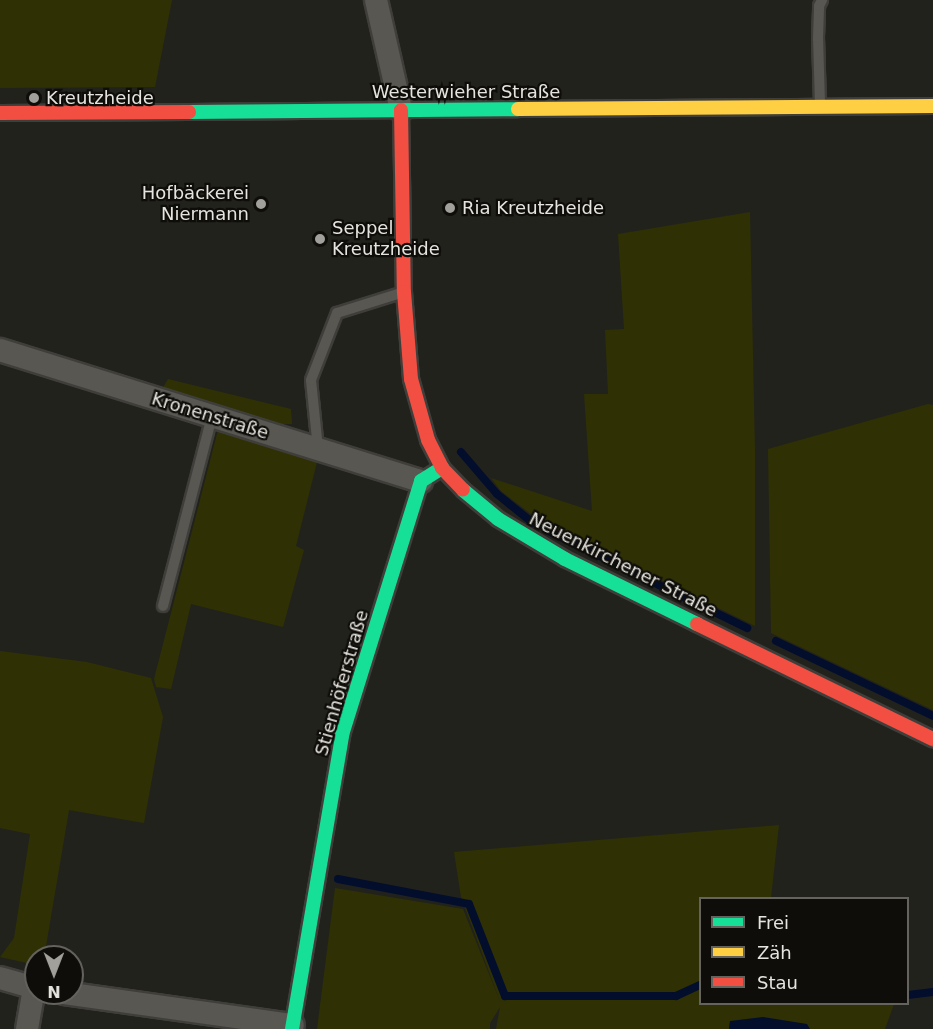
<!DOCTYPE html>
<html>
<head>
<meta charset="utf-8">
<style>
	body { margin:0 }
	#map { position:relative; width:933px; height:1029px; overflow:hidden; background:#22221d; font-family:"DejaVu Sans",sans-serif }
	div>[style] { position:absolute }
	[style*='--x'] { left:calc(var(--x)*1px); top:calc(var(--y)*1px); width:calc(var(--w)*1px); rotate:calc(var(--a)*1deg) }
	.green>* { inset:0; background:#2f3104 }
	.water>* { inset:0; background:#030e2c }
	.stream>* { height:8px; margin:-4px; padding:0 4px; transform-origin:4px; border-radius:4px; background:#030e2c }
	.roads { filter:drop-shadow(2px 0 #3f3e3a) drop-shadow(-2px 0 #3f3e3a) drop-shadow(0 2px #3f3e3a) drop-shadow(0 -2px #3f3e3a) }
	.lane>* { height:10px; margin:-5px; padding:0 5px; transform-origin:5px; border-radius:5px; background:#585752 }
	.street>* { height:22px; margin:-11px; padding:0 11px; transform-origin:11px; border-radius:11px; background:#585752 }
	.fast>* { height:14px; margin:-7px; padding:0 7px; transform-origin:7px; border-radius:7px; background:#16e098 }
	.slow>* { height:14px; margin:-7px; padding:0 7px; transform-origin:7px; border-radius:7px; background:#ffcf43 }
	.jam>* { height:14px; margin:-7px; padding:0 7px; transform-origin:7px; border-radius:7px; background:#f24e42 }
	.dots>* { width:16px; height:16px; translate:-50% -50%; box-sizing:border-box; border:3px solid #0e0d09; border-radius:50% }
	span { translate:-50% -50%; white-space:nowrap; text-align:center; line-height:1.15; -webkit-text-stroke:4.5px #0e0d09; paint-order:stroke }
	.street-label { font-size:18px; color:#e5e4de }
	.poi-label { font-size:18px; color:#e5e4de }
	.left { translate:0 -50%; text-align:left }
	.right { translate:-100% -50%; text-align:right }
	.legend { position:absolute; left:699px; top:897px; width:210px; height:108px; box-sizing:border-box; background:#0e0d09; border:2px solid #64635e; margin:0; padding:8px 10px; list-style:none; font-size:18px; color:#e5e4de }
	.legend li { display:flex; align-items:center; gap:12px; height:30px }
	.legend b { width:30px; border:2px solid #64635e }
	.north { position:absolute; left:24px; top:945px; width:60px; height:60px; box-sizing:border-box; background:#0e0d09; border:2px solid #64635e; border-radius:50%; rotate:180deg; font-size:16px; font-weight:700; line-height:24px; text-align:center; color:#e5e4de }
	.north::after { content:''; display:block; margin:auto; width:21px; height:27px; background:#a1a09a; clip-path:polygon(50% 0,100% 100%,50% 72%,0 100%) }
</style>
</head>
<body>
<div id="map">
	<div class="green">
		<i style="clip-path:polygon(0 0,172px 0,155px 87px,0 88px)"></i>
		<i style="clip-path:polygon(750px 212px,755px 452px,755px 626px,540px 521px,501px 491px,491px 478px,592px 511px,584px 394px,608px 394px,605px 330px,624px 329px,618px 234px)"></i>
		<i style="clip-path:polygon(168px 379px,291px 409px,292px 424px,275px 424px,161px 391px)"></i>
		<i style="clip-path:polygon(928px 404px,933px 405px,933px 710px,771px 633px,768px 449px)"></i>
		<i style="clip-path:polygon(218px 430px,318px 458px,296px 546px,304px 550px,283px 627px,191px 604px,171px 689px,156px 687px,154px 679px)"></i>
		<i style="clip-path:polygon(0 651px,87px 662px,151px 678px,163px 717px,144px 823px,69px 810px,45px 952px,49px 957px,36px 957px,36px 965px,0 957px,14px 938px,30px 834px,0 828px)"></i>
		<i style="clip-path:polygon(779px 825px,771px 898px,700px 898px,700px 1004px,894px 1004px,885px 1029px,810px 1029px,806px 1024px,730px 1021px,729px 1029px,496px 1029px,500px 1007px,490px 1023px,490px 1029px,317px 1029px,335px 888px,463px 909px,501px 1004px,461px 897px,454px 852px)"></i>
	</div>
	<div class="water">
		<i style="clip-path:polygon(763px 1017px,807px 1024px,810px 1029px,729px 1029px,730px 1021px)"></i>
	</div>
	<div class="stream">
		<i style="--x:461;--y:452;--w:55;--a:49.4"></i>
		<i style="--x:497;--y:494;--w:46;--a:38.9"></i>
		<i style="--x:546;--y:530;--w:224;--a:26"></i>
		<i style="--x:776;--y:641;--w:174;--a:25.5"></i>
		<i style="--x:338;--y:879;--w:133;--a:10.8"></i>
		<i style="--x:469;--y:904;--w:99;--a:68.6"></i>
		<i style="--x:505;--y:996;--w:171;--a:0"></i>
		<i style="--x:676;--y:996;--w:26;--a:-25"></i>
		<i style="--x:908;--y:995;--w:25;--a:-7"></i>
	</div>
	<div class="roads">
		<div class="lane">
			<i style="--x:820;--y:104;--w:66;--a:-91.7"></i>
			<i style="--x:818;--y:38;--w:32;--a:-88"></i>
			<i style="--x:819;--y:6;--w:7;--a:-63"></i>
			<i style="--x:318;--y:449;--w:69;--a:-95.8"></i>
			<i style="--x:311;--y:380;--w:72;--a:-68.8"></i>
			<i style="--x:337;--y:313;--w:67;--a:-17.4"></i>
			<i style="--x:163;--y:606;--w:195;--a:-75.5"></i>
		</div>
		<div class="street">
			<i style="--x:376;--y:0;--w:113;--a:77.2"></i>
			<i style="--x:0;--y:350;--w:441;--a:17.3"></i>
			<i style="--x:0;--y:978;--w:37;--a:16"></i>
			<i style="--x:64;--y:993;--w:231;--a:8"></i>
			<i style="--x:27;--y:1029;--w:42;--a:-80.3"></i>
		</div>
		<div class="fast">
			<i style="--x:189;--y:112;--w:329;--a:-0.5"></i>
			<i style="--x:463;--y:490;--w:45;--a:39.6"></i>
			<i style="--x:498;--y:519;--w:78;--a:30.8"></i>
			<i style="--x:565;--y:559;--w:147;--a:26.2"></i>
			<i style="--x:292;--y:1029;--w:298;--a:-80.3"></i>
			<i style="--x:342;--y:735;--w:266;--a:-72.7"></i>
			<i style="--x:421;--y:481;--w:25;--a:-32"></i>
		</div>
		<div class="slow">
			<i style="--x:518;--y:109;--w:415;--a:-0.4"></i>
		</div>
		<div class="jam">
			<i style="--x:401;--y:110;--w:182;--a:89.1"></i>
			<i style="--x:404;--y:292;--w:87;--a:85.4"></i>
			<i style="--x:411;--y:379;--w:63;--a:74.4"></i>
			<i style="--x:428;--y:440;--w:31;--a:63"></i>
			<i style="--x:442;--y:468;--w:30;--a:46"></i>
			<i style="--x:0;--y:113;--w:189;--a:-0.3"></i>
			<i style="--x:697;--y:624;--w:263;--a:26"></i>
		</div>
	</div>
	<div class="dots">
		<i style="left:34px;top:98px;background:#a1a09a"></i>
		<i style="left:261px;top:204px;background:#a1a09a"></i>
		<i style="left:450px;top:208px;background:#a1a09a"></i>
		<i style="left:320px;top:239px;background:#a1a09a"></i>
	</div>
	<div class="street-label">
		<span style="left:466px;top:92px">Westerwieher Straße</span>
		<span style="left:210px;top:416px;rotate:17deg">Kronenstraße</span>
		<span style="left:623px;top:565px;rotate:27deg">Neuenkirchener Straße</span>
		<span style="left:342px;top:683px;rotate:-74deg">Stienhöferstraße</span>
	</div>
	<div class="poi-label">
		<span class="left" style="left:46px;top:98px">Kreutzheide</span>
		<span class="right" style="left:249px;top:204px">Hofbäckerei<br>Niermann</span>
		<span class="left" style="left:462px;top:208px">Ria Kreutzheide</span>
		<span class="left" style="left:332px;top:239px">Seppel<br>Kreutzheide</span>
	</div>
	<ul class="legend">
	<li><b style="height:8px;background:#16e098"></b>Frei</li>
	<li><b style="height:8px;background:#ffcf43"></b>Zäh</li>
	<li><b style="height:8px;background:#f24e42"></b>Stau</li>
	</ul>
	<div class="north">N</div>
</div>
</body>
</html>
